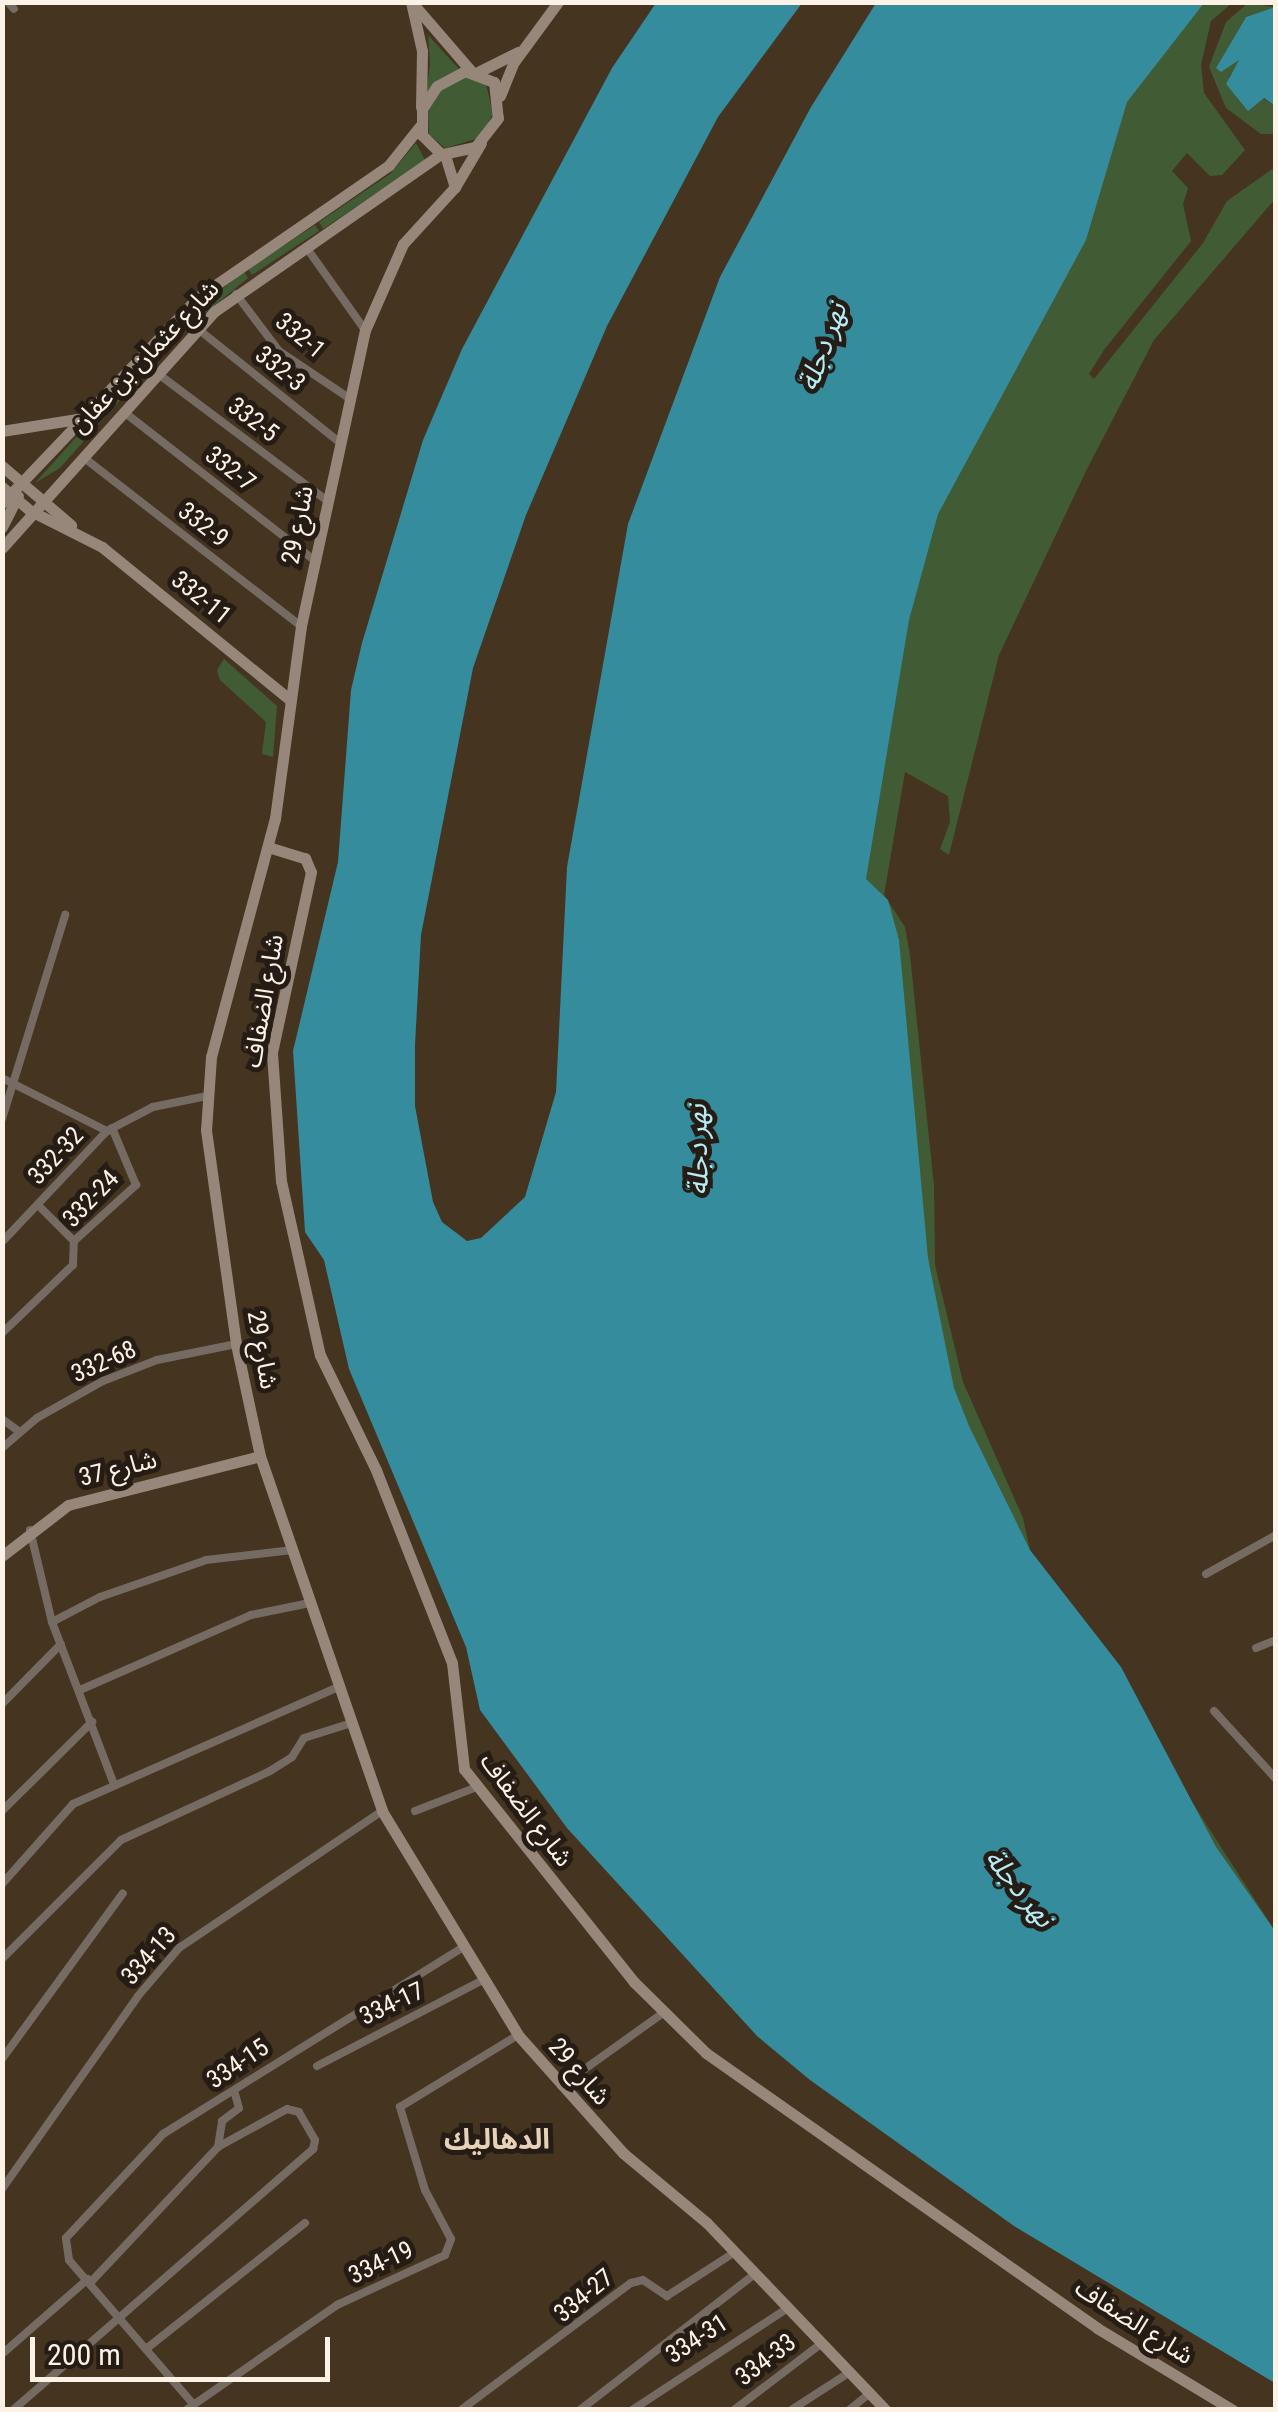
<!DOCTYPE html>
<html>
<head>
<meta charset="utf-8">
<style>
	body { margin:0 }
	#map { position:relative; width:1278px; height:2412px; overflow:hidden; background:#453420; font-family:"Roboto Condensed","Noto Sans Arabic",sans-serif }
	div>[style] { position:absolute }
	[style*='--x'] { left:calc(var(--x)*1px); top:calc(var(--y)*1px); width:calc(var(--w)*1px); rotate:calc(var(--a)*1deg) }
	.green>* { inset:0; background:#415c34 }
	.water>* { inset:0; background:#348c9d }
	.street>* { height:8px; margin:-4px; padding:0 4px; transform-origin:4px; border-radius:4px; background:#756b63 }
	.secondary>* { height:11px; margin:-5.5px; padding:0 5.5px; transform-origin:5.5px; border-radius:5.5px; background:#97877a }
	span { translate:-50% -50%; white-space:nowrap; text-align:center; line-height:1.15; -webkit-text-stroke:10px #251d15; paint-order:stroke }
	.street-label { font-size:25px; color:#fdf2e6 }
	.water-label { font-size:28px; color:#b7ebf6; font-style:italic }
	.neighbourhood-label { font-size:28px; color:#e7d1ba; font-weight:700 }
	.frame { position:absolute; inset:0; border:5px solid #fdf2e6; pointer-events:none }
	.scale { position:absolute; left:30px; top:2337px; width:300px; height:45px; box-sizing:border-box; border:5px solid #fdf2e6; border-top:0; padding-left:12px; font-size:30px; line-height:35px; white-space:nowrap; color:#fdf2e6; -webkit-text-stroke:8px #251d15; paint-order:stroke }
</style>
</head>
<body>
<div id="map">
	<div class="green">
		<i style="clip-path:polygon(1204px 3px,1232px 3px,1211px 21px,1201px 65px,1204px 93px,1245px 150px,1222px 175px,1210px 176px,1187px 153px,1172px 171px,1188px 188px,1183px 204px,1191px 241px,1104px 350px,1089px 374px,1094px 379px,1203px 243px,1227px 201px,1275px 167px,1275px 199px,1154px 340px,1087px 469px,999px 655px,949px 855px,940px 849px,950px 822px,948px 796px,905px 772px,884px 895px,905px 927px,910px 955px,934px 1186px,935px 1265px,963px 1382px,1023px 1518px,1030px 1550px,1275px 1931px,1275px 1946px,1008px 1559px,936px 1333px,859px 904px,903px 592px,1111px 104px)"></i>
		<i style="clip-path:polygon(1248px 3px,1275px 7px,1246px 17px,1216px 68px,1240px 60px,1229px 77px,1275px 106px,1275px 134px,1261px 134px,1226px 108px,1209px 67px,1226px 22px)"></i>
		<i style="clip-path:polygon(428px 35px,459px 69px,426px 97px,430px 64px)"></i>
		<i style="clip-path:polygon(466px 77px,486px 84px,493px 114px,479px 138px,445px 148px,429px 134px,428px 112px,438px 91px)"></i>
		<i style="clip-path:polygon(416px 143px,425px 160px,323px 229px,319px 222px,390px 174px)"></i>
		<i style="clip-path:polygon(315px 225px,319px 231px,252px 275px,248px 269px)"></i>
		<i style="clip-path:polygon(244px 271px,248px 278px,183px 331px,178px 326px)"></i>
		<i style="clip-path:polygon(175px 328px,181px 333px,145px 372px,139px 367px)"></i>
		<i style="clip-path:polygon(137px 370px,143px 375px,106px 415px,100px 410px)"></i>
		<i style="clip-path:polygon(98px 413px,104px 418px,60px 468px,35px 483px)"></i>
		<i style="clip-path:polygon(224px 659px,277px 706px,273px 757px,262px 754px,266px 722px,220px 680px,217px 670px)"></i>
	</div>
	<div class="water">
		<i style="clip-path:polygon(656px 3px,802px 3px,718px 117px,607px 326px,526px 515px,473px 668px,421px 935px,415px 1045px,415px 1106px,433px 1202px,442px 1222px,467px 1241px,481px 1238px,525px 1197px,556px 1092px,567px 867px,628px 524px,720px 277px,811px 107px,876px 3px,1204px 3px,1127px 102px,1086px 240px,938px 514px,909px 620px,866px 879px,888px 900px,899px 940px,928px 1258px,954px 1388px,969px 1426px,1030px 1550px,1121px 1667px,1216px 1847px,1275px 1931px,1275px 2383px,1014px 2226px,810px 2080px,757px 2036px,567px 1828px,480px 1710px,466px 1647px,349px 1369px,324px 1260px,305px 1232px,293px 1051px,338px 862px,351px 690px,362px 643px,423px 440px,462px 349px,612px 68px)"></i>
		<i style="clip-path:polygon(1275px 7px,1275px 106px,1264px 98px,1248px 111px,1226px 84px,1239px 60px,1221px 72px,1216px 68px,1246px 17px)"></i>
	</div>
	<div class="street">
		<i style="--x:8;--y:2;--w:9;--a:49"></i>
		<i style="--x:306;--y:247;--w:102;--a:54.6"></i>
		<i style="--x:236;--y:294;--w:71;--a:53"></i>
		<i style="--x:279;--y:351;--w:84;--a:33.9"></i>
		<i style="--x:198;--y:329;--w:181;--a:38.7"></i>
		<i style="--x:157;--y:373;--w:210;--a:36.9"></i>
		<i style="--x:124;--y:412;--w:241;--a:37.9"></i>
		<i style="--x:83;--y:457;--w:276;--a:37.8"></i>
		<i style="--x:2;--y:1078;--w:118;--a:26.8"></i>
		<i style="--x:2;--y:1119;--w:214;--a:-72.8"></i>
		<i style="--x:38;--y:1205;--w:51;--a:45"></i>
		<i style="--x:2;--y:1242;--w:153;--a:-46.6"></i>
		<i style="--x:107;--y:1131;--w:52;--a:-27.6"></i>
		<i style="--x:153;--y:1107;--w:55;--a:-11.5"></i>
		<i style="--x:2;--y:1333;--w:98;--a:-43.8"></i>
		<i style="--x:73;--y:1265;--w:24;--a:-88"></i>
		<i style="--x:74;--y:1241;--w:84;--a:-42.1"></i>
		<i style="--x:136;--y:1185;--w:62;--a:-112.8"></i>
		<i style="--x:2;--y:1419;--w:22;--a:36"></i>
		<i style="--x:2;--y:1448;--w:46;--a:-40.6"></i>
		<i style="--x:37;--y:1418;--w:76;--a:-29.3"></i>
		<i style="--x:103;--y:1381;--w:58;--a:-21.3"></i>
		<i style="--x:157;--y:1360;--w:81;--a:-11.4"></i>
		<i style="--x:30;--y:1530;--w:95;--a:76.6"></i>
		<i style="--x:52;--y:1622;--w:171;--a:69.1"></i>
		<i style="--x:1206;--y:1574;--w:80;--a:-29.1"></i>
		<i style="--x:52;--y:1622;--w:54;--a:-27.5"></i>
		<i style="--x:100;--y:1597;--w:112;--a:-19.2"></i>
		<i style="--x:206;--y:1560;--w:87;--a:-6.6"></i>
		<i style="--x:1256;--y:1648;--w:22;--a:-22"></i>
		<i style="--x:80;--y:1690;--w:187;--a:-23.7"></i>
		<i style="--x:251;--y:1615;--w:60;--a:-11.5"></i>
		<i style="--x:2;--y:1704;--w:84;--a:-45.5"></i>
		<i style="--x:1214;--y:1711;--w:92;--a:47.6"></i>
		<i style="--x:2;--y:1811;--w:127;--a:-44.7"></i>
		<i style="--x:415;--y:1811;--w:66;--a:-21.2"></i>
		<i style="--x:2;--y:1884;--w:107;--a:-48.4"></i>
		<i style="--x:73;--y:1804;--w:290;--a:-23.8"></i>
		<i style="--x:2;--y:1959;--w:168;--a:-45"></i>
		<i style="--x:121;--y:1840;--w:164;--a:-24.8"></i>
		<i style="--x:270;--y:1771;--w:26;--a:-32"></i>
		<i style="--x:292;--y:1757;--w:22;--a:-58"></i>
		<i style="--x:304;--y:1738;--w:50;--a:-17.4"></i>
		<i style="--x:2;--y:2059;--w:205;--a:-53.9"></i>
		<i style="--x:317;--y:2066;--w:189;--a:-27.4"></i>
		<i style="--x:561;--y:2086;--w:125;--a:-35.6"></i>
		<i style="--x:218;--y:2147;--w:26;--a:-81"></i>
		<i style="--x:222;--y:2121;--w:21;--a:-37"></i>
		<i style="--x:239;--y:2108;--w:18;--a:-106"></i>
		<i style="--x:2;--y:2189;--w:236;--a:-54.8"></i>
		<i style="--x:138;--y:1996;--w:63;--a:-49.5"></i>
		<i style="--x:179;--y:1948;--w:245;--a:-34"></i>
		<i style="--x:146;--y:2349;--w:203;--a:-38.4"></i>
		<i style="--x:2;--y:2354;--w:114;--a:-41.1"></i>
		<i style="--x:194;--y:2405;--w:191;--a:-130.8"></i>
		<i style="--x:69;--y:2260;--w:22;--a:-98"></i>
		<i style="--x:66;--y:2238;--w:142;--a:-47"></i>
		<i style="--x:163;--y:2134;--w:356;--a:-31.9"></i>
		<i style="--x:13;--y:2410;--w:398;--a:-41"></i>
		<i style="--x:313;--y:2149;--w:9;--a:-77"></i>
		<i style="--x:315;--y:2140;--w:32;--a:-120"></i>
		<i style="--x:299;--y:2112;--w:12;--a:-166"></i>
		<i style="--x:287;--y:2109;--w:79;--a:151.2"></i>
		<i style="--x:218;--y:2147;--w:185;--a:133.3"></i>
		<i style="--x:186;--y:2410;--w:184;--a:-34.8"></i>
		<i style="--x:337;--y:2305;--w:119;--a:-24.8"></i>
		<i style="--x:445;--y:2255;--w:17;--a:-69"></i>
		<i style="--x:451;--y:2239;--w:55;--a:-118"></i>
		<i style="--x:425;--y:2190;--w:87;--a:-106.8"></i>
		<i style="--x:400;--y:2107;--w:138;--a:-31.4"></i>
		<i style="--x:461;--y:2410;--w:212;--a:-36.8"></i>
		<i style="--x:631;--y:2283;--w:12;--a:-14"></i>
		<i style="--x:643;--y:2280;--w:29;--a:34"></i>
		<i style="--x:667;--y:2296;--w:81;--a:-32.9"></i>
		<i style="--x:580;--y:2410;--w:222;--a:-37.9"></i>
		<i style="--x:632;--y:2410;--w:186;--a:-33.2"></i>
		<i style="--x:734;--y:2410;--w:111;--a:-37.3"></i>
		<i style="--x:791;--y:2410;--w:70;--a:-32.8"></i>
		<i style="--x:849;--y:2410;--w:27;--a:-39"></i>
	</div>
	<div class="secondary">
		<i style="--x:411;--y:2;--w:50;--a:77.3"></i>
		<i style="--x:422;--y:51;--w:56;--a:91"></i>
		<i style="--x:415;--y:6;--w:86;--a:49.3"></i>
		<i style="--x:465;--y:71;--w:31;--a:21"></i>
		<i style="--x:494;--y:82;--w:36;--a:84"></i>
		<i style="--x:498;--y:118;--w:37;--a:128"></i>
		<i style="--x:475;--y:147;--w:35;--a:168"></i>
		<i style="--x:441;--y:154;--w:27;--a:-135"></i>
		<i style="--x:422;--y:135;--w:26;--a:-90"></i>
		<i style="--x:422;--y:109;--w:27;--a:-57"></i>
		<i style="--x:437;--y:86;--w:32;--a:-28"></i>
		<i style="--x:478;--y:72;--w:45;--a:-26.6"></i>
		<i style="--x:500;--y:96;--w:37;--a:-68"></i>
		<i style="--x:514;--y:62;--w:74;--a:-53.7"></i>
		<i style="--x:481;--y:143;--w:51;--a:120.6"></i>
		<i style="--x:455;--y:187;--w:77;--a:132.4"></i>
		<i style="--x:403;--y:244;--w:94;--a:113.8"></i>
		<i style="--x:365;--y:330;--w:303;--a:102.2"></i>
		<i style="--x:301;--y:626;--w:194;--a:97.7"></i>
		<i style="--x:275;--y:818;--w:247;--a:105"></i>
		<i style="--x:211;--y:1057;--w:73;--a:93.9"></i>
		<i style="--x:206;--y:1130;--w:216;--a:82"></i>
		<i style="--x:236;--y:1344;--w:115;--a:77.9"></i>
		<i style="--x:260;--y:1456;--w:375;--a:71"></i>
		<i style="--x:382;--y:1811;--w:262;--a:58.7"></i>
		<i style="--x:518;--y:2035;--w:158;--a:48.3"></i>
		<i style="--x:623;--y:2153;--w:109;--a:39.8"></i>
		<i style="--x:707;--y:2223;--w:259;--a:46.3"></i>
		<i style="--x:445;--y:155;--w:34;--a:73"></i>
		<i style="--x:2;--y:431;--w:76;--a:-9.1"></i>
		<i style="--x:2;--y:466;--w:91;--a:40.5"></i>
		<i style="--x:2;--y:487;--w:38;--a:40"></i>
		<i style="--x:31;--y:511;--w:80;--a:26.9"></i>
		<i style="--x:102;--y:547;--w:242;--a:39.1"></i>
		<i style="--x:2;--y:503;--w:284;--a:-46.4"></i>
		<i style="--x:198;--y:297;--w:232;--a:-34.6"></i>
		<i style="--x:389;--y:165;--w:50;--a:-51.5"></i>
		<i style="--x:2;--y:527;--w:35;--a:-63"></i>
		<i style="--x:2;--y:548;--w:319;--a:-48.1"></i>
		<i style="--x:215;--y:311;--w:275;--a:-34.8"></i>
		<i style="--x:268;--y:847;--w:39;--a:17"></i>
		<i style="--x:305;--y:858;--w:15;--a:67"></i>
		<i style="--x:311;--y:872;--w:185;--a:102.2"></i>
		<i style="--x:272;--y:1053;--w:128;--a:86"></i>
		<i style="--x:281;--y:1181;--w:178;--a:77.4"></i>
		<i style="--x:320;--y:1355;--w:128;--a:64"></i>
		<i style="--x:376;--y:1470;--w:207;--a:68.5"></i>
		<i style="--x:452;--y:1663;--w:107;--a:83.5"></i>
		<i style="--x:464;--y:1769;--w:273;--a:51.4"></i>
		<i style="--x:634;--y:1982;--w:101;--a:44.6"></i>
		<i style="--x:706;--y:2053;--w:478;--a:35.1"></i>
		<i style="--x:1097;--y:2328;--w:159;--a:31.1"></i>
		<i style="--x:2;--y:1556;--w:83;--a:-37.7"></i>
		<i style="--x:68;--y:1505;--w:198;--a:-14.3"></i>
	</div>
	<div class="street-label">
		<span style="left:300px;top:336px;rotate:40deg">332-1</span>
		<span style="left:145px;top:357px;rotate:-46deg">شارع عثمان بن عفان</span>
		<span style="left:280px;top:369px;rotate:39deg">332-3</span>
		<span style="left:253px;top:420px;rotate:37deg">332-5</span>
		<span style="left:230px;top:469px;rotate:38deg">332-7</span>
		<span style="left:203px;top:525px;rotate:38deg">332-9</span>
		<span style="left:298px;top:525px;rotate:-79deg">شارع 29</span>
		<span style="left:201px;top:598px;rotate:39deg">332-11</span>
		<span style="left:264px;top:1001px;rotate:-80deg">شارع الضفاف</span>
		<span style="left:56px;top:1156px;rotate:-47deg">332-32</span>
		<span style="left:91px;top:1199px;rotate:-46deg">332-24</span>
		<span style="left:262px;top:1350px;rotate:80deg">شارع 29</span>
		<span style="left:104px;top:1362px;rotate:-24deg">332-68</span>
		<span style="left:118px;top:1469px;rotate:-14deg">شارع 37</span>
		<span style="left:526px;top:1810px;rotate:53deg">شارع الضفاف</span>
		<span style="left:149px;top:1956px;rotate:-48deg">334-13</span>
		<span style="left:392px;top:2004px;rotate:-25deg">334-17</span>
		<span style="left:238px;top:2064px;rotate:-34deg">334-15</span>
		<span style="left:579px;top:2072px;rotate:49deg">شارع 29</span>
		<span style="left:381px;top:2263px;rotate:-25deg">334-19</span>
		<span style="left:584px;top:2296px;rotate:-39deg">334-27</span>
		<span style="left:1134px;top:2322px;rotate:33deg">شارع الضفاف</span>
		<span style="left:697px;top:2339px;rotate:-33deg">334-31</span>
		<span style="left:766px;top:2360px;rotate:-37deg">334-33</span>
	</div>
	<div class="water-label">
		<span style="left:823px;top:347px;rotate:-70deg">نهر دجلة</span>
		<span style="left:698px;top:1150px;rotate:-91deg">نهر دجلة</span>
		<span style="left:1019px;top:1888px;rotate:51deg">نهر دجلة</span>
	</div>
	<div class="neighbourhood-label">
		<span style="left:497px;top:2140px">الدهاليك</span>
	</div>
	<div class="frame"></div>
	<div class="scale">200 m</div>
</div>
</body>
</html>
